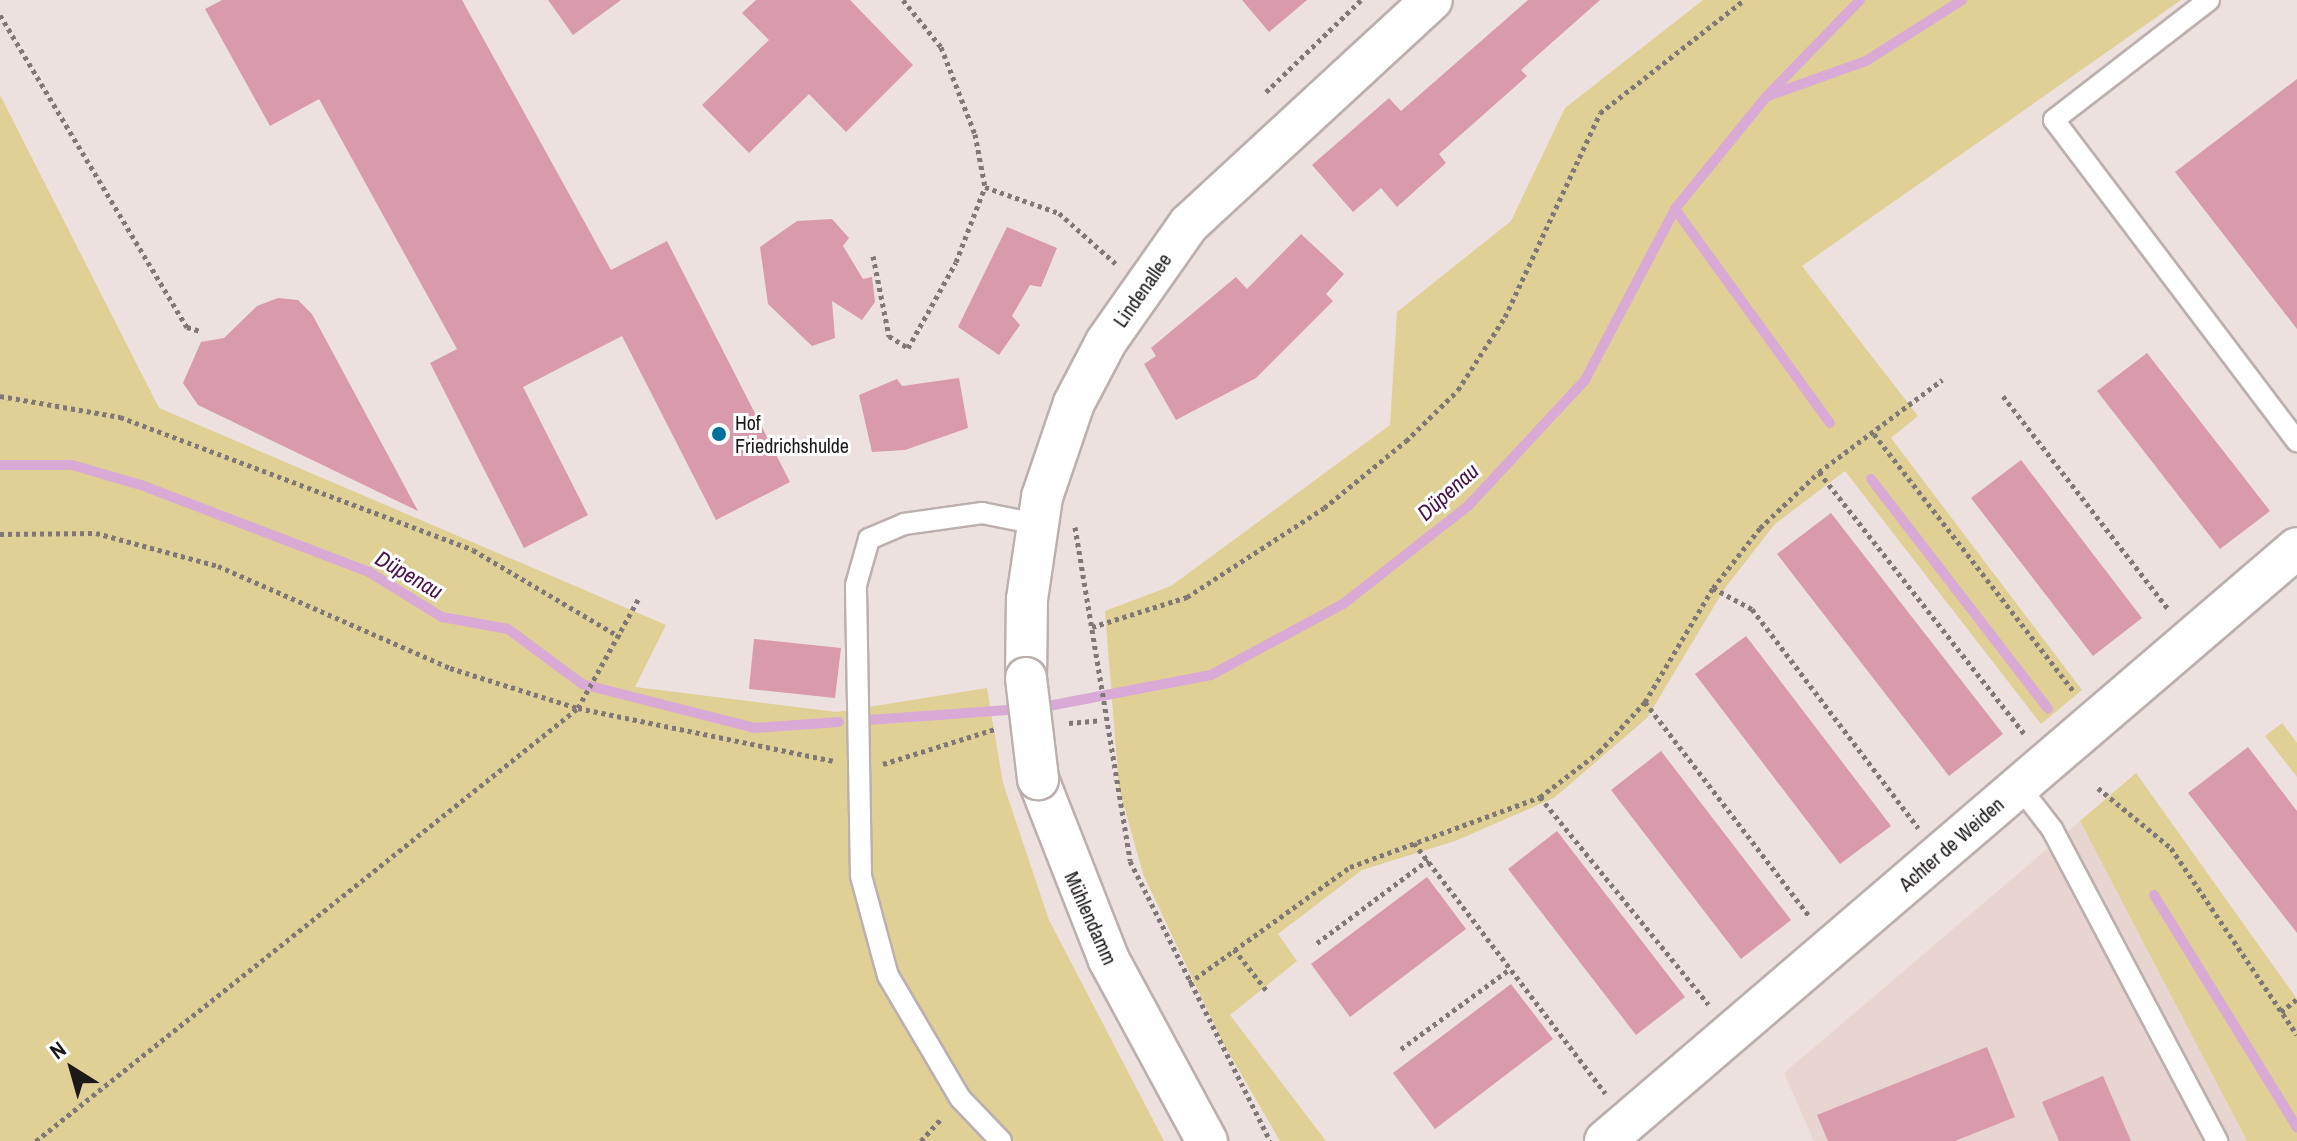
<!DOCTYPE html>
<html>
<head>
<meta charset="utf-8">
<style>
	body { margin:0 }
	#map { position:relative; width:2297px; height:1141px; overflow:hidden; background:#ece1de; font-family:"Archivo Narrow",sans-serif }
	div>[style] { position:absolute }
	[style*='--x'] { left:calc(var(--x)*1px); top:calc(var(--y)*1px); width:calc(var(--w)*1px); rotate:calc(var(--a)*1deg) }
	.built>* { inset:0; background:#e8d4d0 }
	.green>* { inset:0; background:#e0d095 }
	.stream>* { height:10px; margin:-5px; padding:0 5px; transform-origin:5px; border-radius:5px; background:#d8aad5 }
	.building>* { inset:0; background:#d99aac }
	.path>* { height:5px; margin-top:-2.5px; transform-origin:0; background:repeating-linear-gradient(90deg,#7f7876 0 4px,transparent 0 8px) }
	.roads { filter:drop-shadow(2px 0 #bbb0ae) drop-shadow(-2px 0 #bbb0ae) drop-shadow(0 2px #bbb0ae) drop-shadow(0 -2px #bbb0ae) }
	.service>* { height:20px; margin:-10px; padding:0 10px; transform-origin:10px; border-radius:10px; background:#fff }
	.minor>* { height:40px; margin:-20px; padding:0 20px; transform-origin:20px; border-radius:20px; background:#fff }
	.bridges { filter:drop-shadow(2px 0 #bbb0ae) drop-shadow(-2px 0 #bbb0ae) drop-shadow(0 2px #bbb0ae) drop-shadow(0 -2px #bbb0ae) }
	.minor-bridge>* { height:40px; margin:-20px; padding:0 20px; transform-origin:20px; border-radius:20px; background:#fff }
	.dots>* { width:22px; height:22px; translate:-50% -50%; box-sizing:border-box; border:4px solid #fff; border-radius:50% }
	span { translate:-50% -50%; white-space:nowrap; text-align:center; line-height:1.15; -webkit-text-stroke:6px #fff; paint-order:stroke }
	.street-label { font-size:20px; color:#1c1918 }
	.poi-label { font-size:20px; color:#1c1918 }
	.left { translate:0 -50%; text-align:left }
	.water-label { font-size:22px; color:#481147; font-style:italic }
	.north { position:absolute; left:32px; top:1029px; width:80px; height:80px; -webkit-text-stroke:6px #fff; paint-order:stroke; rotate:323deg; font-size:22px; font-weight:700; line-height:32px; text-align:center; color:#1c1918 }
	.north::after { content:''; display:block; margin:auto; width:28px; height:36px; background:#1c1918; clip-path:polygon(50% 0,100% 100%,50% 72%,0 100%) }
</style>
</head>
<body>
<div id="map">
	<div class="built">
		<i style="clip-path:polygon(2080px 821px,2247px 1141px,1814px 1141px,1784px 1073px)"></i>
	</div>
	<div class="green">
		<i style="clip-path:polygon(1703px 0,2181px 0,1802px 266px,1918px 416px,1891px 438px,2082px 690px,2041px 724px,1845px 471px,1775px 524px,1725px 588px,1647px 718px,1554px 798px,1455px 841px,1362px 870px,1278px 934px,1297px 961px,1230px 1015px,1326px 1141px,1280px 1141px,1222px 1041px,1143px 874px,1119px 788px,1105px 611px,1171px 586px,1390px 425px,1397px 312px,1511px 221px,1565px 108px)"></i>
		<i style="clip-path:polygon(0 95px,159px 408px,666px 625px,635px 687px,837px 712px,987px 688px,1003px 783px,1049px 920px,1164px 1141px,0 1141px)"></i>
		<i style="clip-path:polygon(2282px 723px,2297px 743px,2297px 777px,2265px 736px)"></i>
		<i style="clip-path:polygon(2136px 773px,2297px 999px,2297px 1141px,2247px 1141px,2080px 821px)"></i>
	</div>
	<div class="stream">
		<i style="--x:1768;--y:96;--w:104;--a:-19.7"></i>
		<i style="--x:1866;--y:61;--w:114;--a:-32.4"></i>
		<i style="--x:1675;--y:209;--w:264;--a:54.1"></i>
		<i style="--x:0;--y:465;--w:72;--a:0"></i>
		<i style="--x:72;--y:465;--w:72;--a:16.2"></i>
		<i style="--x:141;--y:485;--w:244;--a:20.9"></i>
		<i style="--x:369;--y:572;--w:86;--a:31.7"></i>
		<i style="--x:442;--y:617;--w:67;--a:10.3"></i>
		<i style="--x:508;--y:629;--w:92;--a:36.6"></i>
		<i style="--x:582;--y:684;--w:178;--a:14.3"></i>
		<i style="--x:754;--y:728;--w:85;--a:-4"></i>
		<i style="--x:1871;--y:479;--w:290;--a:52.4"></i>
		<i style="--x:1038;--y:708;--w:176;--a:-10.8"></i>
		<i style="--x:1211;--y:675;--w:150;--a:-28.3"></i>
		<i style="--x:1343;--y:604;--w:159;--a:-38.1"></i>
		<i style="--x:1468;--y:506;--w:172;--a:-47.1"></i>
		<i style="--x:1585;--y:380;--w:193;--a:-62.2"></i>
		<i style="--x:1675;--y:209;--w:144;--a:-50.9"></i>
		<i style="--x:1766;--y:97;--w:135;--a:-45.9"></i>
		<i style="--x:869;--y:720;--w:153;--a:-4.1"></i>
		<i style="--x:2154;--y:895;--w:273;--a:58.4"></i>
	</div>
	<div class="building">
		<i style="clip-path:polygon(222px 0,462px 0,611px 270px,667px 241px,790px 482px,716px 520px,622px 336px,523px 387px,588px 515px,524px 548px,430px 363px,457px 349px,319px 99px,270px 126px,205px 9px)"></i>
		<i style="clip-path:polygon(548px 0,621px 0,573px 35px)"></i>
		<i style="clip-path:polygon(756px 0,850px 0,913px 65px,846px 132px,809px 94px,749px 153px,702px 105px,769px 40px,742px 13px)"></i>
		<i style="clip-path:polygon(1242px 0,1307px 0,1269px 32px)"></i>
		<i style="clip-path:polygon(1528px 0,1600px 0,1521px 70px,1527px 76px,1439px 154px,1446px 163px,1397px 207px,1381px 188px,1353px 212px,1312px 165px,1389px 98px,1401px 111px)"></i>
		<i style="clip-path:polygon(2297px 79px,2297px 329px,2175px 172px)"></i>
		<i style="clip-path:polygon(832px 219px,849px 238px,843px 246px,863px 279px,872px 277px,875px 302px,862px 320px,832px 301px,835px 338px,812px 346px,768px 304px,760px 247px,797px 221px)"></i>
		<i style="clip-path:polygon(1007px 227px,1057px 248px,1041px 287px,1030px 285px,1012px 316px,1020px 325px,999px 355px,958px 327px)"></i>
		<i style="clip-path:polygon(1301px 234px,1344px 274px,1326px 294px,1333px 301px,1256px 378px,1176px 420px,1144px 364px,1156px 356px,1151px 348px,1236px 277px,1247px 289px)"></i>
		<i style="clip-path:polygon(278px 298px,298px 300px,312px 314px,418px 511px,198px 405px,183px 383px,201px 342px,224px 338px,257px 306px)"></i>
		<i style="clip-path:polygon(2147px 353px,2270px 511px,2220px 549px,2097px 391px)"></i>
		<i style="clip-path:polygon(959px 378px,968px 428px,905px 450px,872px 452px,859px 395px,897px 379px,902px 386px)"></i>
		<i style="clip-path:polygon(2021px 460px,2142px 618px,2093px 656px,1971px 498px)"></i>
		<i style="clip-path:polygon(1831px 513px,2003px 734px,1949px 776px,1777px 554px)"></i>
		<i style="clip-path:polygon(1746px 636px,1891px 826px,1840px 864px,1695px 674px)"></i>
		<i style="clip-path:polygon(754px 639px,841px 648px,835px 698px,749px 689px)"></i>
		<i style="clip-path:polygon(2248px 747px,2297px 811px,2297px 933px,2188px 793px)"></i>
		<i style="clip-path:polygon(1661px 751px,1791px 920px,1741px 959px,1611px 790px)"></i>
		<i style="clip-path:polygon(1557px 831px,1685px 997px,1636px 1035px,1508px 869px)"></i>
		<i style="clip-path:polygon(1427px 877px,1466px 929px,1350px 1017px,1311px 964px)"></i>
		<i style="clip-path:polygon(1511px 984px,1553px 1039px,1435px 1129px,1393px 1073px)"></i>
		<i style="clip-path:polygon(1987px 1047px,2015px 1117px,1955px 1141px,1828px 1141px,1817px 1115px)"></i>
		<i style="clip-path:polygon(2103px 1076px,2131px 1141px,2059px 1141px,2042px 1102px)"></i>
	</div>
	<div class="path">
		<i style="--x:903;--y:0;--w:60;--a:51"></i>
		<i style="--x:941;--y:47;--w:93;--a:68.7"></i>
		<i style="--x:975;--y:134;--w:54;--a:79.3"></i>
		<i style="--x:985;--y:187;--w:78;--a:19.4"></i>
		<i style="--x:1059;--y:213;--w:76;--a:41.8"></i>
		<i style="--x:0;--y:15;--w:364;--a:59.1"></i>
		<i style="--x:187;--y:327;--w:14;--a:17"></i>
		<i style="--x:1266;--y:92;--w:132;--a:-44.1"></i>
		<i style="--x:873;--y:256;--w:82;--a:78.7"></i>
		<i style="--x:889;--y:336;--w:22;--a:32"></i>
		<i style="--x:908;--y:348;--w:98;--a:-60.8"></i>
		<i style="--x:956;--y:262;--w:80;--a:-68.9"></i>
		<i style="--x:0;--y:396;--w:122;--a:9.9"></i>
		<i style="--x:120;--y:417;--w:377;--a:20.6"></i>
		<i style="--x:473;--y:550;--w:171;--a:30.6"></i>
		<i style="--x:2003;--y:396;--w:271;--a:52.2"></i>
		<i style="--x:1874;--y:434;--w:326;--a:52.2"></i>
		<i style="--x:1819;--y:472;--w:335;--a:51.9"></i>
		<i style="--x:1075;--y:527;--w:338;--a:80.6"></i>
		<i style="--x:1130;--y:861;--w:313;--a:63.4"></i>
		<i style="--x:0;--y:534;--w:96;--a:-0.6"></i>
		<i style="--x:96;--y:533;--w:126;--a:15.1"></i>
		<i style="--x:218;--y:566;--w:253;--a:23.7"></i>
		<i style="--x:450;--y:668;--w:134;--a:17.4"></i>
		<i style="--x:578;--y:708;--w:260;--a:11.7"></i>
		<i style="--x:1713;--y:588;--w:44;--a:28.3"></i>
		<i style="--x:1752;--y:609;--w:275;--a:52.8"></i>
		<i style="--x:1092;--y:627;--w:100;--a:-17.5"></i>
		<i style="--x:1187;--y:597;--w:163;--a:-33"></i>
		<i style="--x:1324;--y:508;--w:106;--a:-39.3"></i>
		<i style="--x:1406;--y:441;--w:73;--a:-44.4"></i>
		<i style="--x:1458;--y:390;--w:87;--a:-57.2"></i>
		<i style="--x:1505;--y:317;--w:225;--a:-65"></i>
		<i style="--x:1600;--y:113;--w:183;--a:-38.1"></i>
		<i style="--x:1645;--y:702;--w:271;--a:52.5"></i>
		<i style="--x:1069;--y:723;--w:32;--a:-5"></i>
		<i style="--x:883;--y:764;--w:117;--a:-17.4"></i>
		<i style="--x:2098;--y:788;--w:94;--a:39.4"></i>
		<i style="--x:2171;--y:848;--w:225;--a:56"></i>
		<i style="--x:1540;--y:797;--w:267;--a:50.9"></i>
		<i style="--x:1414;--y:843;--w:315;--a:52.6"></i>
		<i style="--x:1317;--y:943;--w:139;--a:-36.8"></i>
		<i style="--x:1234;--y:949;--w:52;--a:52"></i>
		<i style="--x:1189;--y:983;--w:198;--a:-35.8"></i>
		<i style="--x:1350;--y:867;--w:202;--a:-20.2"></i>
		<i style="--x:1540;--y:797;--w:74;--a:-37.3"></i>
		<i style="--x:1599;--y:752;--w:68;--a:-47.4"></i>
		<i style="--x:1645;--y:702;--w:133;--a:-59.2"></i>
		<i style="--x:1713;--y:588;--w:76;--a:-51.9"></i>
		<i style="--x:1760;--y:528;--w:81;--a:-43.5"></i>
		<i style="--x:1819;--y:472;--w:154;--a:-36.8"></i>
		<i style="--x:2281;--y:1012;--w:21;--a:-39"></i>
		<i style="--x:1401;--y:1049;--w:135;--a:-36.3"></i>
		<i style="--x:36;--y:1141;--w:694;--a:-38.62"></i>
		<i style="--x:578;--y:708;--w:126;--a:-61"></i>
		<i style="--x:921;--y:1141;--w:31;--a:-48"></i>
	</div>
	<div class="roads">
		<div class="service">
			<i style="--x:2209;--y:0;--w:196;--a:142.3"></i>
			<i style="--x:2054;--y:120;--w:403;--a:52.9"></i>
			<i style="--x:2018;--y:785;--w:56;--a:52.3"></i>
			<i style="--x:2052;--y:829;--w:353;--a:62.1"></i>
			<i style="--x:1001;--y:1141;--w:59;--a:-133.6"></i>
			<i style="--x:960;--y:1098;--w:142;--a:-120.5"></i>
			<i style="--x:888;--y:976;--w:104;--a:-105.1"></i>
			<i style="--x:861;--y:876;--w:291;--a:-91"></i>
			<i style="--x:856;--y:585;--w:48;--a:-74.2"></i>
			<i style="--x:869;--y:539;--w:38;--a:-23"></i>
			<i style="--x:904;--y:524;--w:79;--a:-8"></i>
			<i style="--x:982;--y:513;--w:56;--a:11.3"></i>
		</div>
		<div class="minor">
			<i style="--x:1026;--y:678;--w:79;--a:-89.3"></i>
			<i style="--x:1027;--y:599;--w:103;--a:-81.6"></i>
			<i style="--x:1042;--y:497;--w:99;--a:-71.2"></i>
			<i style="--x:1074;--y:403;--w:69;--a:-62.3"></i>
			<i style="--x:1106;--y:342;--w:144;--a:-54.9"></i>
			<i style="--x:1189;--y:224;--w:330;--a:-42.7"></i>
			<i style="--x:1038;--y:779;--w:194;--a:68.6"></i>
			<i style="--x:1109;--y:960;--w:206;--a:61.6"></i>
			<i style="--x:1605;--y:1141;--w:911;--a:-40.59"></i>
		</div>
	</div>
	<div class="bridges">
		<div class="minor-bridge">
			<i style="--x:1026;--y:678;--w:102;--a:83.2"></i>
		</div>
	</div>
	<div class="dots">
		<i style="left:719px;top:434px;background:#00719c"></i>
	</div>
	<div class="street-label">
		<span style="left:1142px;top:290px;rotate:-55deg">Lindenallee</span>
		<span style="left:1951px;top:844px;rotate:-41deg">Achter de Weiden</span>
		<span style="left:1091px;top:918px;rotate:66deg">Mühlendamm</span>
	</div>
	<div class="poi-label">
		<span class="left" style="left:735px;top:434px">Hof<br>Friedrichshulde</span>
	</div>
	<div class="water-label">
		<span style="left:1448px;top:492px;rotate:-42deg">Düpenau</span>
		<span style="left:409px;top:575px;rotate:30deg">Düpenau</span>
	</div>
	<div class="north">N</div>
</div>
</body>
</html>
